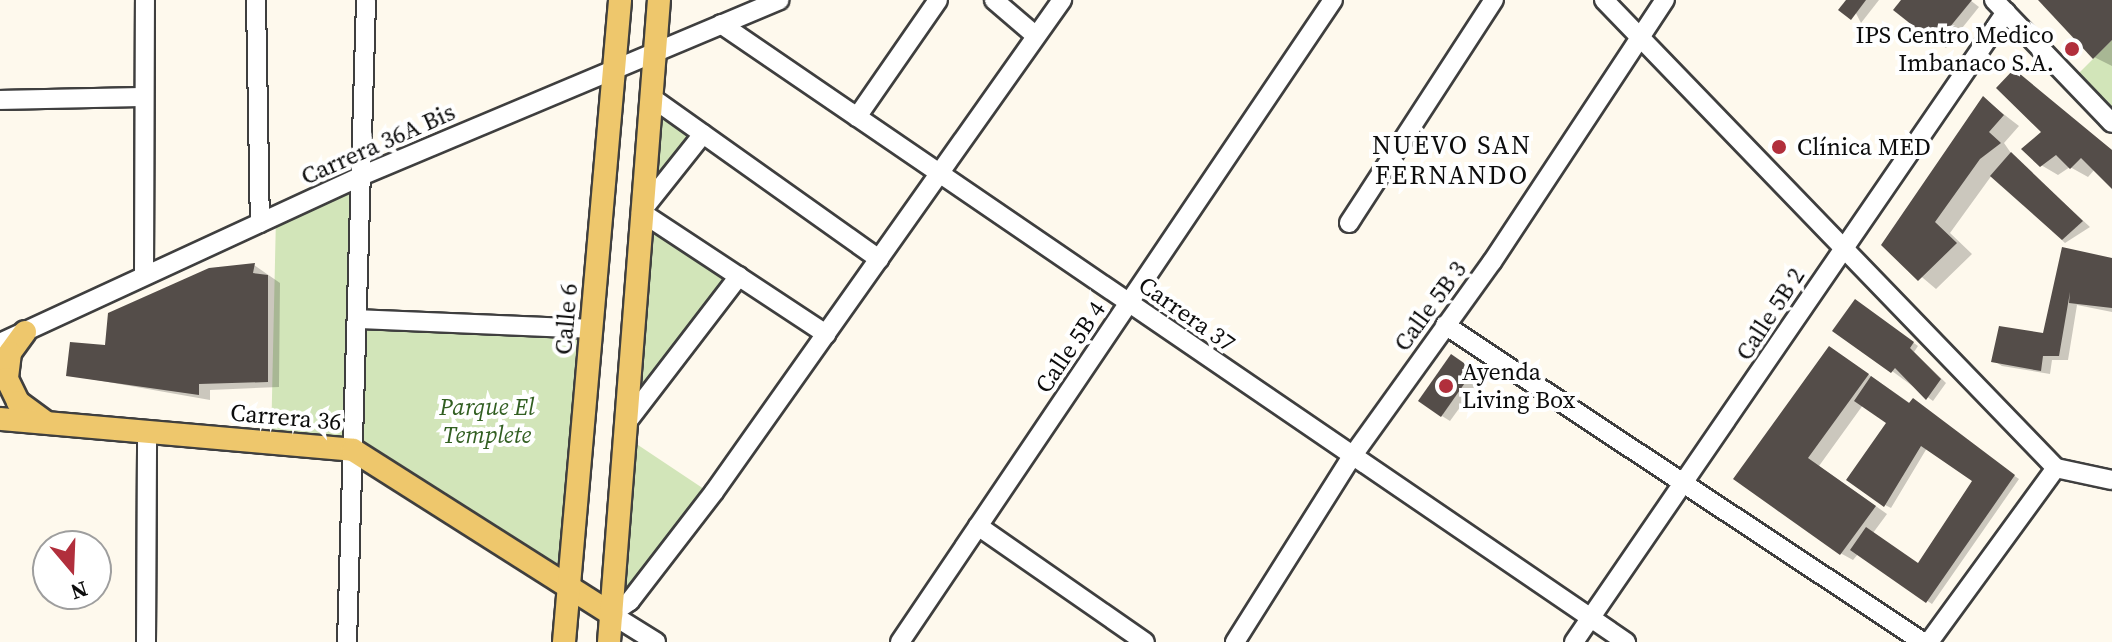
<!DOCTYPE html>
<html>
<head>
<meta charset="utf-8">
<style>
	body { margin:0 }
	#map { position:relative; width:2112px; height:642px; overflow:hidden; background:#fef9ed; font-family:"Source Serif 4",serif }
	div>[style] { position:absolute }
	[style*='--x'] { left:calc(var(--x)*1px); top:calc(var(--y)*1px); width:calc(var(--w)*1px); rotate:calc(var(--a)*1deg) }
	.green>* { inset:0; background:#d2e5b9 }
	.shadow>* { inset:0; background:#0003 }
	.building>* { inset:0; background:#544d49 }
	.roads { filter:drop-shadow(2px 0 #3f3f3f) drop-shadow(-2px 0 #3f3f3f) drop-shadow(0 2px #3f3f3f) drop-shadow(0 -2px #3f3f3f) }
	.minor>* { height:18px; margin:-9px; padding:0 9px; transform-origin:9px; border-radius:9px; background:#fff }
	.major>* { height:22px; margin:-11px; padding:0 11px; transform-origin:11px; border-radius:11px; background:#eec76c }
	.dots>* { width:22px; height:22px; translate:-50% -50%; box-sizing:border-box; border:4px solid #fff; border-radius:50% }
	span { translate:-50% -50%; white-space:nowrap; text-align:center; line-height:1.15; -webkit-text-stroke:8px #fff; paint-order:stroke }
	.poi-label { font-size:24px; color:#0c0c0c }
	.right { translate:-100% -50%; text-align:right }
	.left { translate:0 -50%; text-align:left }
	.street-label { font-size:24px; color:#0c0c0c }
	.park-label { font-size:24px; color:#325f22; font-style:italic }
	.neighbourhood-label { font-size:26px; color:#0c0c0c; letter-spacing:2px }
	.north { position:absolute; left:32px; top:530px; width:80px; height:80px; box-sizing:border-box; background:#fff; border:2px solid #9e9e9e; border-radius:50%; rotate:161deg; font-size:22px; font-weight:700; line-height:32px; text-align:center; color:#0c0c0c }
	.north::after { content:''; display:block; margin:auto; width:28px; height:36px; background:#b12f3c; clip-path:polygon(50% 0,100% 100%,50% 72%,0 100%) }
</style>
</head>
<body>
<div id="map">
	<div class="green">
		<i style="clip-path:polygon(2112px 40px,2112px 123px,2072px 80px)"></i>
		<i style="clip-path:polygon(662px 106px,699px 135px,653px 188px)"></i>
		<i style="clip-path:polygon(361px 176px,357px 319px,591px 329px,569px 586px,353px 450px,271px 442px,276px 216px)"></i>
		<i style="clip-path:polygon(652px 230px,735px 277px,640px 392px)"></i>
		<i style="clip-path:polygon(635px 443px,710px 493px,632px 590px,623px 586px)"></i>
	</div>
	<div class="shadow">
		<i style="clip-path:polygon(1849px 0,1879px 0,1861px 23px)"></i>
		<i style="clip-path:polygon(1903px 0,1970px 0,1979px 7px,1946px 48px,1896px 10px)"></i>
		<i style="clip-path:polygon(2041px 0,2112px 0,2112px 66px,2094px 57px)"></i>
		<i style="clip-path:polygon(2014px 72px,2112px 150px,2112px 186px,2095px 169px,2088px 177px,2070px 167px,2058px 175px,2041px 165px,2044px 132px)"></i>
		<i style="clip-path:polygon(1984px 99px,2019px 126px,2004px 143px,2013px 156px,2090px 227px,2065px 243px,1992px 175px,1950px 233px,1972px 254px,1936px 289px,1884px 245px)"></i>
		<i style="clip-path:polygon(2063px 250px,2112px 260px,2112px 312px,2077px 305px,2068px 360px,2052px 360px,2050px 374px,2002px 366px,1994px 361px,2044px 336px)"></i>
		<i style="clip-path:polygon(254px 265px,280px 283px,279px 387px,210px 390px,210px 400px,68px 375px)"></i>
		<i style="clip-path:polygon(1861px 305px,1918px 346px,1914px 352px,1946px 383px,1933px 401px,1892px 371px)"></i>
		<i style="clip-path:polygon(evenodd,1842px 356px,2019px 479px,1932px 604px,1858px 554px,1853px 560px,1842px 554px,1736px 478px,1842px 356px,1863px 405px,1889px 422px,1849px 479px,1885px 505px,1891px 508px,1927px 448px,1975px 481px,1919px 565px,1873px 533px,1887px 514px,1819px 466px,1863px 405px)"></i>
		<i style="clip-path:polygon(1460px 362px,1482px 377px,1450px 421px,1442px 416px)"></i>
	</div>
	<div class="building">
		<i style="clip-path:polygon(1846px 0,1866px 0,1851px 20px,1838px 10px)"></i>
		<i style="clip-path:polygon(1901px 0,1972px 0,1936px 44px,1893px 10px)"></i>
		<i style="clip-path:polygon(2038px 0,2112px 0,2112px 40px,2093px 59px)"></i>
		<i style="clip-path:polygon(2014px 69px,2112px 150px,2112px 189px,2081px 158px,2070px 169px,2056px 155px,2040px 167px,2021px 149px,2041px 132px,1996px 88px)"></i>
		<i style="clip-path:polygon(1983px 96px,2004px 115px,1989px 132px,2001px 143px,1980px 159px,1935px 222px,1957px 243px,1918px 281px,1881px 245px)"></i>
		<i style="clip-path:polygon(2011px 152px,2083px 221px,2062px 240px,1990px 176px)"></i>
		<i style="clip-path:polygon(2062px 247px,2112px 258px,2112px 308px,2069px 303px,2070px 292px,2059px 356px,2043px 356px,2041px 371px,1991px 362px,1999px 326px,2043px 333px)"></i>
		<i style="clip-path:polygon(255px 263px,253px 273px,268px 275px,268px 382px,199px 384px,199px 395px,66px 376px,70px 342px,105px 345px,108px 313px,209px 268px)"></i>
		<i style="clip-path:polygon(1855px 299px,1914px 342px,1910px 348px,1941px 379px,1926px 400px,1895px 368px,1891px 373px,1832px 331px)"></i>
		<i style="clip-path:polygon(1829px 346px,1869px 374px,1808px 458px,1876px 506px,1840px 555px,1733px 479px)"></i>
		<i style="clip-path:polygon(1451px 354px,1474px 370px,1441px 417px,1418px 401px)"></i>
		<i style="clip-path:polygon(1871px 376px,1909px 403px,1913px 398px,2015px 475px,1926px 603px,1850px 550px,1866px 527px,1918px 563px,1972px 481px,1921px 446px,1884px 507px,1846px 480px,1886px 423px,1854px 401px)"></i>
	</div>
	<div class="roads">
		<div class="minor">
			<i style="--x:256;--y:0;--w:223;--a:89"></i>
			<i style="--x:994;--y:0;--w:55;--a:40.6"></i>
			<i style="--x:1604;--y:0;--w:651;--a:46"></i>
			<i style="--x:2056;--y:468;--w:57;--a:12.1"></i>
			<i style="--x:1994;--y:0;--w:170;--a:46.2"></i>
			<i style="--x:721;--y:24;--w:1096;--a:34.33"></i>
			<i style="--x:651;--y:97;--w:280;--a:35.4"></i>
			<i style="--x:0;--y:100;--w:144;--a:-1.2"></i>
			<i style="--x:857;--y:117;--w:142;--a:-55.3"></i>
			<i style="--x:703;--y:134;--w:100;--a:128.5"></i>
			<i style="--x:641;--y:212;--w:222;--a:33.4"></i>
			<i style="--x:1349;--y:223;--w:266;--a:-57"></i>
			<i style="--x:144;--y:275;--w:275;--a:-89.8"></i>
			<i style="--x:357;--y:319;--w:234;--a:2.4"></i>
			<i style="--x:1445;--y:325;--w:574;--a:33.55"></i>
			<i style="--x:0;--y:343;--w:398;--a:-24.8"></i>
			<i style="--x:361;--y:176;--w:454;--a:-22.8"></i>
			<i style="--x:624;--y:426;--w:189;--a:-52.5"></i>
			<i style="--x:978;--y:526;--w:203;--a:34.8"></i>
			<i style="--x:146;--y:642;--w:211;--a:-89.7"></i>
			<i style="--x:347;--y:642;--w:642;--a:-88.3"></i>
			<i style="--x:656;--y:642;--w:53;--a:-148.1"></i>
			<i style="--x:611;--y:614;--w:23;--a:-34"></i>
			<i style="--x:630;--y:601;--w:138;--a:-52.4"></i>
			<i style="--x:714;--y:492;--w:603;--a:-54.73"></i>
			<i style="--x:900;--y:642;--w:774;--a:-56"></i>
			<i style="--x:1235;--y:642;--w:218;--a:-57.8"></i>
			<i style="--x:1351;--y:458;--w:241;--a:-54.3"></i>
			<i style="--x:1492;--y:262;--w:314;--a:-56.6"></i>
			<i style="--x:1574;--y:642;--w:764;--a:-55.56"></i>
			<i style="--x:1929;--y:642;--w:215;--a:-53.9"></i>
		</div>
		<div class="major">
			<i style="--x:25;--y:332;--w:26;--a:126"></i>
			<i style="--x:10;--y:353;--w:26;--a:97"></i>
			<i style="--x:7;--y:379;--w:25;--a:64"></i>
			<i style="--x:18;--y:402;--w:32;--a:36"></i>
			<i style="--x:0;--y:419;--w:354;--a:5"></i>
			<i style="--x:353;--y:450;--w:306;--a:32.4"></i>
			<i style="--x:564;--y:642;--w:644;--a:-85.01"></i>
			<i style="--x:609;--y:642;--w:644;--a:-85.55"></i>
		</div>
	</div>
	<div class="dots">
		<i style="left:2072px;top:49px;background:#b12f3c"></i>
		<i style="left:1779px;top:147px;background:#b12f3c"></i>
		<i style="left:1446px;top:386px;background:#b12f3c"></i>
	</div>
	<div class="poi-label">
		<span class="right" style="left:2054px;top:49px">IPS Centro Medico<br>Imbanaco S.A.</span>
		<span class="left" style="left:1797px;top:147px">Clínica MED</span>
		<span class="left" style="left:1462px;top:386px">Ayenda<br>Living Box</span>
	</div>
	<div class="street-label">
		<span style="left:378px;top:144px;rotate:-24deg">Carrera 36A Bis</span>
		<span style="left:1430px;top:306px;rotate:-54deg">Calle 5B 3</span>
		<span style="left:1187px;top:314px;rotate:35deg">Carrera 37</span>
		<span style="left:1770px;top:314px;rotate:-57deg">Calle 5B 2</span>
		<span style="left:566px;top:319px;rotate:-85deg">Calle 6</span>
		<span style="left:1070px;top:347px;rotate:-56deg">Calle 5B 4</span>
		<span style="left:286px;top:417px;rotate:5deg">Carrera 36</span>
	</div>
	<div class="park-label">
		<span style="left:487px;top:421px">Parque El<br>Templete</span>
	</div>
	<div class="neighbourhood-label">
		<span style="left:1452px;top:161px">NUEVO SAN<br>FERNANDO</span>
	</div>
	<div class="north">N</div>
</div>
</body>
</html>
